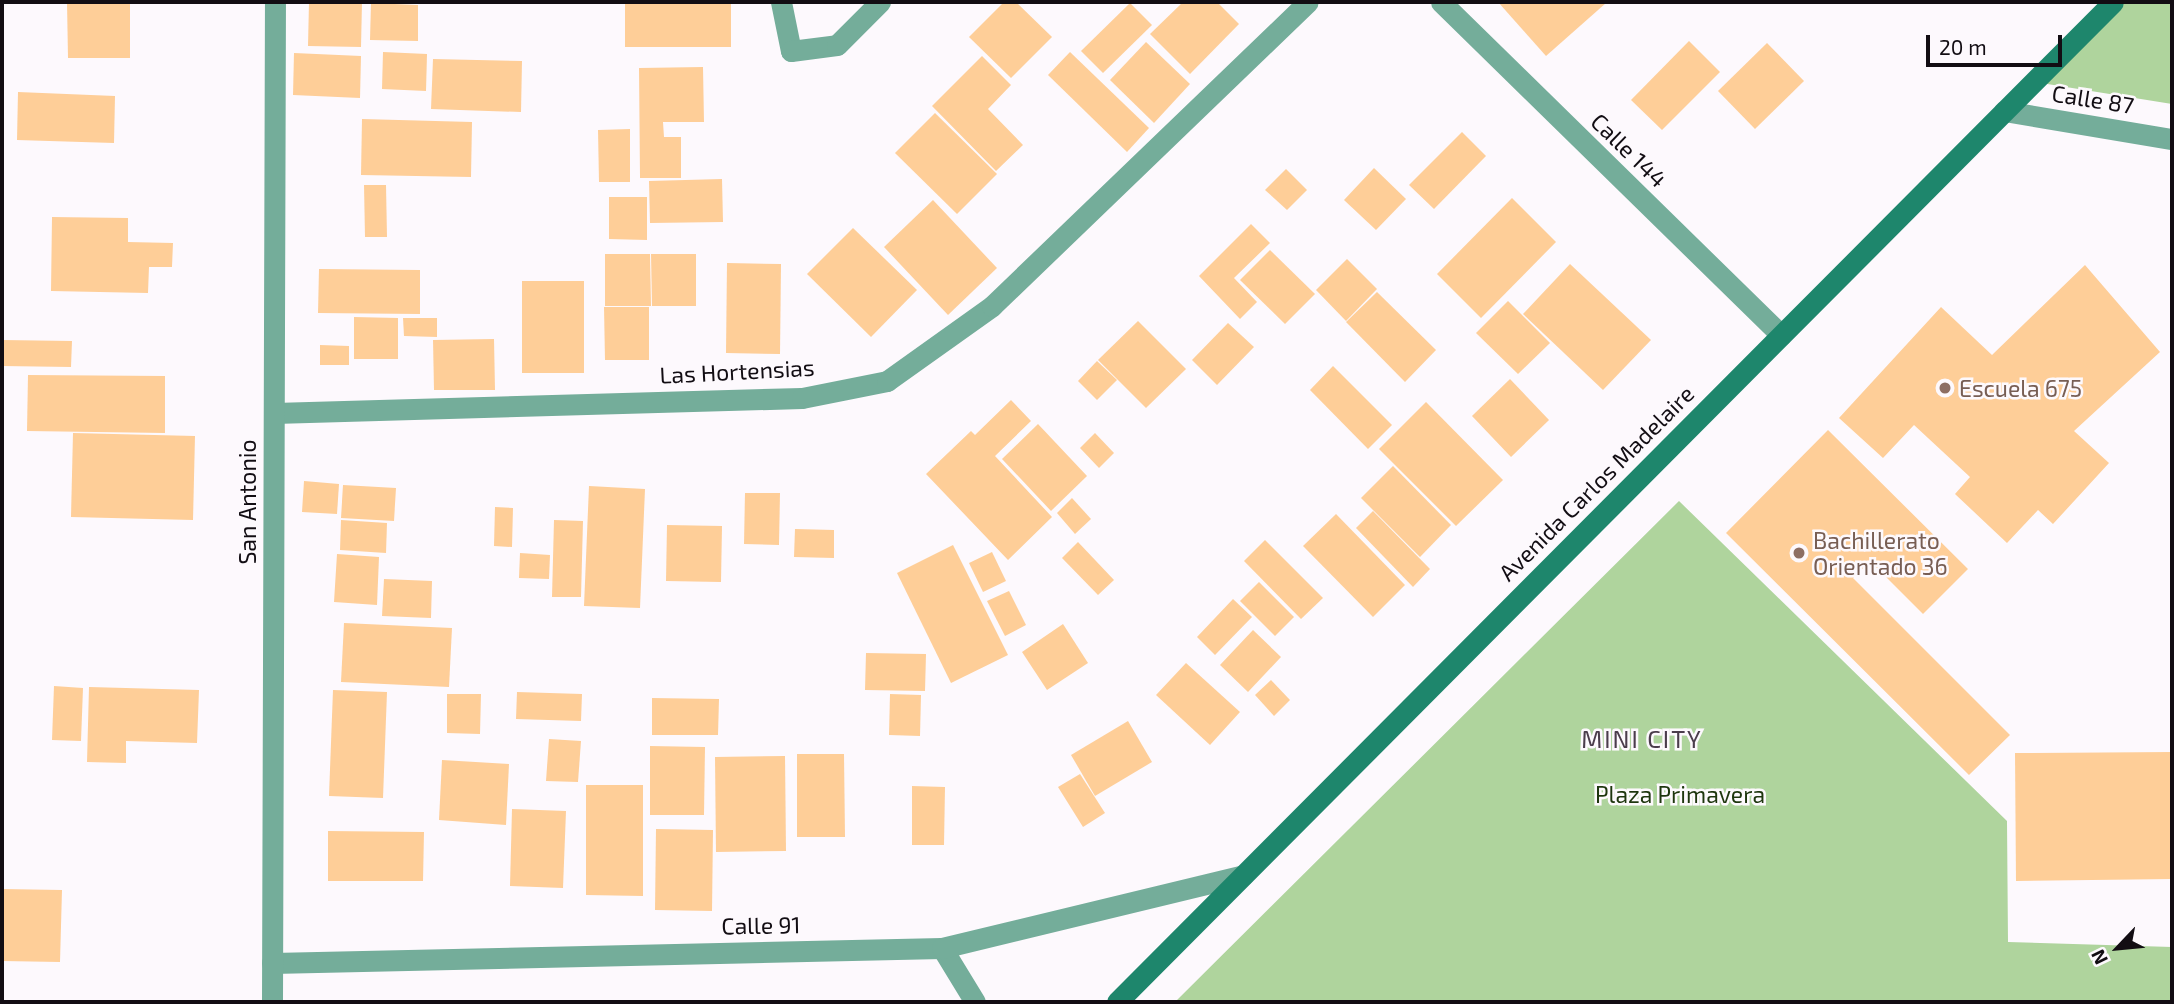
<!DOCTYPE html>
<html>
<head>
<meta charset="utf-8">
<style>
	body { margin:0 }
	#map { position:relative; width:2174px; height:1004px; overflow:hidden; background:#fdf9fd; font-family:"Exo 2",sans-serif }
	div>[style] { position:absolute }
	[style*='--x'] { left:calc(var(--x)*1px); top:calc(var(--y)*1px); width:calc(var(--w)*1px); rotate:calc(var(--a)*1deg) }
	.green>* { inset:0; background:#afd49d }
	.building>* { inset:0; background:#fece98 }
	.street>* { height:21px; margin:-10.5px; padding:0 10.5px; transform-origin:10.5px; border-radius:10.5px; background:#74ad9a }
	.secondary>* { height:21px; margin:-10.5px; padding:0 10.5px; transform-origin:10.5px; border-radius:10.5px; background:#1e866c }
	.dots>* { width:19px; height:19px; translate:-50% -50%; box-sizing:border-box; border:4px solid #fdf9fd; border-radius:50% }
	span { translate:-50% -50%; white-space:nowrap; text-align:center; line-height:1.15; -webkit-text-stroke:5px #fdf9fd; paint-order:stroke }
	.street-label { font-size:23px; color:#120d13 }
	.education-label { font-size:23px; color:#785e54 }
	.left { translate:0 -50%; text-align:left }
	.park-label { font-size:23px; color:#1e360e }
	.neighbourhood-label { font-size:24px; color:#4b3d4c; letter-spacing:2px }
	.frame { position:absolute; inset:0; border:4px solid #120d13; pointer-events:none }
	.north { position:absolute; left:2083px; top:913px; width:70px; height:70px; -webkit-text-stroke:5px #fdf9fd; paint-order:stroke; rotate:244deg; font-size:19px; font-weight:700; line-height:28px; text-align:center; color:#120d13 }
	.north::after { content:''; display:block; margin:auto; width:24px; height:32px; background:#120d13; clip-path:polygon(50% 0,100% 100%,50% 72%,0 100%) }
	.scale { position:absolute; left:1926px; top:35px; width:136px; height:32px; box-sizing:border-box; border:4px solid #120d13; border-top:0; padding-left:9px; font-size:21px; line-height:24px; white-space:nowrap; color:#120d13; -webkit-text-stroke:5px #fdf9fd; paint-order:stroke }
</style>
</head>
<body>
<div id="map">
	<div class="green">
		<i style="clip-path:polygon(2125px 2px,2172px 2px,2172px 104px,2041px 83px)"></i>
		<i style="clip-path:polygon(1679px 501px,2007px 821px,2008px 942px,2172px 947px,2172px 1002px,1175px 1002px)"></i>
	</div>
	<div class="building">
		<i style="clip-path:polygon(67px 2px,130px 2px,130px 58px,68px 58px)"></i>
		<i style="clip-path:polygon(309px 2px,362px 2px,361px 47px,308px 46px)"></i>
		<i style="clip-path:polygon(625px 2px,731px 2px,731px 47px,625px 47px)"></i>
		<i style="clip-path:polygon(1004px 2px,1016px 2px,1052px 37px,1011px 78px,969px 37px)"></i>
		<i style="clip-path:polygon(1183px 2px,1217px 2px,1239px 24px,1190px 74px,1150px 34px)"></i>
		<i style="clip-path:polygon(1498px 2px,1605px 2px,1606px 3px,1546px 56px)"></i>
		<i style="clip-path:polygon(371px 3px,418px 5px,418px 41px,370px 40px)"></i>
		<i style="clip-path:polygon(1130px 3px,1152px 25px,1103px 73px,1081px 51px)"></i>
		<i style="clip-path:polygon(1689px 41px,1720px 72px,1662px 130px,1631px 100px)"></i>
		<i style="clip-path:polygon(1146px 42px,1190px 84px,1154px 123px,1110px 80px)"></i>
		<i style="clip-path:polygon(1767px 43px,1804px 81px,1755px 129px,1718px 91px)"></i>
		<i style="clip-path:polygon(383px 52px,427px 54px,426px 91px,382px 89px)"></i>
		<i style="clip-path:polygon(1070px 52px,1149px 128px,1127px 152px,1048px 75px)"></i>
		<i style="clip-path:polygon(294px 53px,361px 56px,360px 98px,293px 95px)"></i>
		<i style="clip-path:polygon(982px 56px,1011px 85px,988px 109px,1023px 145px,996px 171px,932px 106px)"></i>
		<i style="clip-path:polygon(433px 59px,522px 61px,521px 112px,431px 109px)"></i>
		<i style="clip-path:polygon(703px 67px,704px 122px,663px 122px,664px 137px,681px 137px,681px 178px,640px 178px,639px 68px)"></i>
		<i style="clip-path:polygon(18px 92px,115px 96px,114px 143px,17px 140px)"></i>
		<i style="clip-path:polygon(935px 113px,997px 174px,957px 214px,895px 153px)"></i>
		<i style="clip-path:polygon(362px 119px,472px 122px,471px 177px,361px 175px)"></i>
		<i style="clip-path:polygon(630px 129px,630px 182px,599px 182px,598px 130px)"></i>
		<i style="clip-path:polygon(1462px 132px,1486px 156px,1434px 209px,1409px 185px)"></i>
		<i style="clip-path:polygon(1374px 168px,1406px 199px,1376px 230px,1344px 200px)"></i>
		<i style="clip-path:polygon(1286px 169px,1307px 190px,1287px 210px,1265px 190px)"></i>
		<i style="clip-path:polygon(722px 179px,723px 222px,650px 223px,649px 181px)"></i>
		<i style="clip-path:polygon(364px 185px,386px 185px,387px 237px,365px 237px)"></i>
		<i style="clip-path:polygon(609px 197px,647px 197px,647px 240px,609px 239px)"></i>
		<i style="clip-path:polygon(1512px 198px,1556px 242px,1481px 318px,1437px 274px)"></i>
		<i style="clip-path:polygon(933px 200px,997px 268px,948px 315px,884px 247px)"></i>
		<i style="clip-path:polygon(52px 217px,128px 218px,128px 242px,173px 243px,172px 267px,149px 267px,148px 293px,51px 291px)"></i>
		<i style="clip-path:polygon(1251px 224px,1270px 243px,1234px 278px,1257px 302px,1240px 319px,1199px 276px)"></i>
		<i style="clip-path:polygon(853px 228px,917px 290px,871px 337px,807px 274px)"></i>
		<i style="clip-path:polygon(1270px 250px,1315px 294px,1285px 324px,1240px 280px)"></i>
		<i style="clip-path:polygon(605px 254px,650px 254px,651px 306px,605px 306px)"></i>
		<i style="clip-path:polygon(651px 254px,696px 254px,696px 306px,652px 306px)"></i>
		<i style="clip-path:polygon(1347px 259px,1377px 289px,1346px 321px,1316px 290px)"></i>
		<i style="clip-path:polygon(727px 263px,781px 264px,780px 354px,726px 353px)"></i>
		<i style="clip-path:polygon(1570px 264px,1651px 340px,1603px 390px,1523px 314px)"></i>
		<i style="clip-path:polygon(2085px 265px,2160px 352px,2074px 431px,2109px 463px,2053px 524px,2038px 510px,2007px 543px,1955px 494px,1970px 477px,1914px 425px,1883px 458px,1839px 418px,1941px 307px,1992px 355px)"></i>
		<i style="clip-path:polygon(319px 269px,420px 270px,420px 314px,318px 313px)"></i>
		<i style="clip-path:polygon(522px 281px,584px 281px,584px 373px,522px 373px)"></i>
		<i style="clip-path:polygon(1377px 292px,1436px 350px,1405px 382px,1346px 322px)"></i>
		<i style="clip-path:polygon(1508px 301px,1550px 343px,1518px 374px,1476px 333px)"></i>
		<i style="clip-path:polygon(604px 307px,649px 307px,649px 360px,605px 360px)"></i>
		<i style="clip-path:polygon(354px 317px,398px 318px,398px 359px,354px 359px)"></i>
		<i style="clip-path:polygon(403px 318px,437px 318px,437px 337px,404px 336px)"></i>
		<i style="clip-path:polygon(1138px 321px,1186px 369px,1146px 408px,1098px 360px)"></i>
		<i style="clip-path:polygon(1228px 323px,1254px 347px,1217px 385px,1192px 360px)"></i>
		<i style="clip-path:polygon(494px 339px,495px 390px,434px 390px,433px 340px)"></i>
		<i style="clip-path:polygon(2px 340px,72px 341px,71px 367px,2px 366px)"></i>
		<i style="clip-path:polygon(320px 345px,349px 346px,349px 365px,320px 365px)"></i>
		<i style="clip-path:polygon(1097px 361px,1117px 380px,1097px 400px,1078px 381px)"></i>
		<i style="clip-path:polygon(1333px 366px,1392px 425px,1368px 449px,1310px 390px)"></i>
		<i style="clip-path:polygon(28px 375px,165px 376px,165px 433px,27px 431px)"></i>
		<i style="clip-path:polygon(1510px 379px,1549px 420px,1511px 457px,1472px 416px)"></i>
		<i style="clip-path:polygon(1011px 400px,1031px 421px,995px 456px,1052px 517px,1008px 560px,926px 474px,971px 431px,975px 435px)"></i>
		<i style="clip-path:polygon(1426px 402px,1503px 480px,1456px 526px,1379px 449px)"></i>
		<i style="clip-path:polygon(1038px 424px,1087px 476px,1051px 511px,1002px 459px)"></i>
		<i style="clip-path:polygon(1828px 430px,1968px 569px,1923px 614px,1870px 561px,1853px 578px,2010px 735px,1969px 775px,1726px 533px)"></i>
		<i style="clip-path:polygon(73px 433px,195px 436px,193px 520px,71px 517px)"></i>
		<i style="clip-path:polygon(1095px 433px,1114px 453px,1099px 468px,1080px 448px)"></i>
		<i style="clip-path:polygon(1393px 466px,1451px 525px,1420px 557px,1361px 498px)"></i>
		<i style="clip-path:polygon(304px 481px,339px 484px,337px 514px,302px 512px)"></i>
		<i style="clip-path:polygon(343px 485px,396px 488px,394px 521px,341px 518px)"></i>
		<i style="clip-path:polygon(589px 486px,645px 489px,640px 608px,584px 606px)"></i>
		<i style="clip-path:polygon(745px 493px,780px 493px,779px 545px,744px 544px)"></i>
		<i style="clip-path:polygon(1072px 498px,1091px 519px,1075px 534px,1057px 513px)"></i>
		<i style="clip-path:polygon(495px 507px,513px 508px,512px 547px,494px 546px)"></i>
		<i style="clip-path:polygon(1373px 511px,1430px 569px,1413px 587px,1356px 528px)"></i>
		<i style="clip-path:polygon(1336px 514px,1405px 585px,1373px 617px,1303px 546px)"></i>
		<i style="clip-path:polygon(341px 520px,387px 523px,386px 553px,340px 550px)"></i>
		<i style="clip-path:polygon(554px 520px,583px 521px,581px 597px,552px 597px)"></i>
		<i style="clip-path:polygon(667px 525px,722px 526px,721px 582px,666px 581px)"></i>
		<i style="clip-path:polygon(795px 529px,834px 530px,834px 558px,794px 557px)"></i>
		<i style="clip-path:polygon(1265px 540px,1323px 598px,1301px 619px,1244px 561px)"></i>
		<i style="clip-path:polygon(1078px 542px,1114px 580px,1098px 595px,1062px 558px)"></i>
		<i style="clip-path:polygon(953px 545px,1008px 655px,951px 683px,897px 573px)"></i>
		<i style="clip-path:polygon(992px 552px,1006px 581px,983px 592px,969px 563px)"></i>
		<i style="clip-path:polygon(520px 553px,550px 555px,549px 579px,519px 578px)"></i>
		<i style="clip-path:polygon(337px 554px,379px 557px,377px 605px,334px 602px)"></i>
		<i style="clip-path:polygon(384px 579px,432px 581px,431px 618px,382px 616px)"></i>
		<i style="clip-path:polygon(1259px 582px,1294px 617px,1275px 636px,1240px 601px)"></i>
		<i style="clip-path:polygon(1009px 591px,1026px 625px,1005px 636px,987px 601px)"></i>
		<i style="clip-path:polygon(1233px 599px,1252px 617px,1215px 655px,1197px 637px)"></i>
		<i style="clip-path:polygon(344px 623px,452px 628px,449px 687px,341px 682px)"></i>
		<i style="clip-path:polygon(1063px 624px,1088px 663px,1047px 690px,1022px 652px)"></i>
		<i style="clip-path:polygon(1253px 630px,1281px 657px,1248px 692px,1220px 665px)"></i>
		<i style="clip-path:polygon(866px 653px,926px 654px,925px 691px,865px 690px)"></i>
		<i style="clip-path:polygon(1186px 663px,1240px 712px,1210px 745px,1156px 695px)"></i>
		<i style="clip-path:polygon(1271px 680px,1290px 700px,1274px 716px,1255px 695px)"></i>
		<i style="clip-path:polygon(54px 686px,83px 688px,81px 741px,52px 740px)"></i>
		<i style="clip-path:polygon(89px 687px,199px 690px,197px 743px,126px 741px,126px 763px,87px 762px)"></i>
		<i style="clip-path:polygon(333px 690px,387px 692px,383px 798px,329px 796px)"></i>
		<i style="clip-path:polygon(517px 692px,582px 694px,581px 721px,516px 719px)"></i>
		<i style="clip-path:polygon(447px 694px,481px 694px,480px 734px,447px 733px)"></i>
		<i style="clip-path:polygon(890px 694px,921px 695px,920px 736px,889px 735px)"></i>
		<i style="clip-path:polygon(652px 698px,719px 699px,718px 735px,652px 735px)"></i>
		<i style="clip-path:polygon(1128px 721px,1152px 762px,1095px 796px,1071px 755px)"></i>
		<i style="clip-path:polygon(549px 739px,581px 741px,578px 782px,546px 781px)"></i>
		<i style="clip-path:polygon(650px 746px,705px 747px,704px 815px,650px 815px)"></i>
		<i style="clip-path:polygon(2172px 752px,2172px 879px,2016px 881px,2015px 753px)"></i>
		<i style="clip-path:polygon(797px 754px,844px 754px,845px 837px,797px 837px)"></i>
		<i style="clip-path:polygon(785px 756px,786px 851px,716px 852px,715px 757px)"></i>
		<i style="clip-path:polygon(442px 760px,509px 764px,506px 825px,439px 820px)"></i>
		<i style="clip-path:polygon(1080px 774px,1105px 813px,1083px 827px,1058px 787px)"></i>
		<i style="clip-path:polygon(586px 785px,643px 785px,643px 896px,586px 895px)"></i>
		<i style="clip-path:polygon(912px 786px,945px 787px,944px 845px,912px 845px)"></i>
		<i style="clip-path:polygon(512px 809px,566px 811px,563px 888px,510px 886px)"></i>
		<i style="clip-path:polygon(656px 829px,713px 830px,712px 911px,655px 910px)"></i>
		<i style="clip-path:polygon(328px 831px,424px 832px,423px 881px,328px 881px)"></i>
		<i style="clip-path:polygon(2px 889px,62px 890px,60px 962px,2px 961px)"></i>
	</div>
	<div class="street">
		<i style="--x:781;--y:2;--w:50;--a:78.5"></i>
		<i style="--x:791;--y:51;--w:46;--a:-7.4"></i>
		<i style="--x:837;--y:45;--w:61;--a:-45"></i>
		<i style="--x:1441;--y:2;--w:476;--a:44.4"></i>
		<i style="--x:2004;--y:111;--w:170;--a:9.5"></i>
		<i style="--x:274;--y:413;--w:528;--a:-1.63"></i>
		<i style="--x:802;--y:398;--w:87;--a:-11.3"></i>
		<i style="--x:887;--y:381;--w:129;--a:-35.5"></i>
		<i style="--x:992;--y:306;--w:438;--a:-43.9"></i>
		<i style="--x:942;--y:948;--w:63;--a:58.6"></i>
		<i style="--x:272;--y:963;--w:670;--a:-1.28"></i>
		<i style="--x:942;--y:948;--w:310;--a:-13.6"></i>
		<i style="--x:272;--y:1002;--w:1000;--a:-89.83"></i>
	</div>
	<div class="secondary">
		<i style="--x:1117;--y:1002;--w:1411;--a:-45.11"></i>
	</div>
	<div class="dots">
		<i style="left:1945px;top:388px;background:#8d6e63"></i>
		<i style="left:1799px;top:553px;background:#8d6e63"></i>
	</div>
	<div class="street-label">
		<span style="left:2093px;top:99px;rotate:9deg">Calle 87</span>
		<span style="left:1629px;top:150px;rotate:44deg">Calle 144</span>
		<span style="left:737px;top:371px;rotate:-3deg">Las Hortensias</span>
		<span style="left:1596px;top:483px;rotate:-45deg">Avenida Carlos Madelaire</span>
		<span style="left:247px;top:502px;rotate:-90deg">San Antonio</span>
		<span style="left:761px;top:925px;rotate:-1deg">Calle 91</span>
	</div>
	<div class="education-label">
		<span class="left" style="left:1959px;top:388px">Escuela 675</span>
		<span class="left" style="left:1813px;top:553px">Bachillerato<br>Orientado 36</span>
	</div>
	<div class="park-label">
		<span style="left:1680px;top:794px">Plaza Primavera</span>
	</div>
	<div class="neighbourhood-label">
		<span style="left:1642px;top:739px">MINI CITY</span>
	</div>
	<div class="frame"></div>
	<div class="north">N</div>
	<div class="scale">20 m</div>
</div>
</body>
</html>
